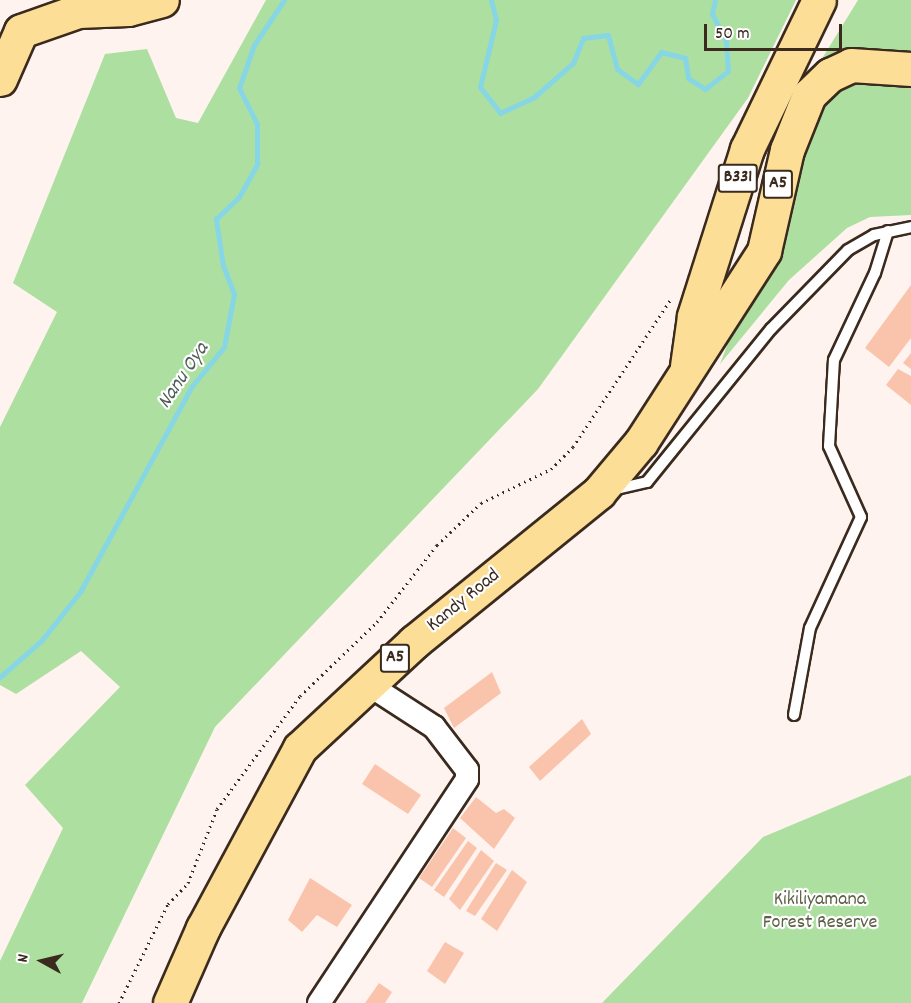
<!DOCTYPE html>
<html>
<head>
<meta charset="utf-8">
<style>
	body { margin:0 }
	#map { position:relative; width:911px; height:1003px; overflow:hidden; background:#fef3ee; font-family:Dekko,sans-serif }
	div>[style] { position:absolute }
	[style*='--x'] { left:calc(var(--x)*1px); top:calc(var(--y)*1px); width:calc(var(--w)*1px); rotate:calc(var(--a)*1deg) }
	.green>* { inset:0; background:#acdfa0 }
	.stream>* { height:5px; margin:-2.5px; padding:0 2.5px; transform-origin:2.5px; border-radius:2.5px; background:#87d6e5 }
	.building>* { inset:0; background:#fac4ac }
	.path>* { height:3px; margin-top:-1.5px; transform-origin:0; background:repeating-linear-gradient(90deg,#3b2a1e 0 1.5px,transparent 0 6px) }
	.roads { filter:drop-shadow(2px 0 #3b2a1e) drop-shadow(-2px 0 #3b2a1e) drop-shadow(0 2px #3b2a1e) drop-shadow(0 -2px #3b2a1e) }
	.lane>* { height:10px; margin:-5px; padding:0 5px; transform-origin:5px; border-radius:5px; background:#fff }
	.street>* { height:22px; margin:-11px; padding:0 11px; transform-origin:11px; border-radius:11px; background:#fff }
	.primary>* { height:33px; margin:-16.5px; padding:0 16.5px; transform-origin:16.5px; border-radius:16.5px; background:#fcde96 }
	.highway>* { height:33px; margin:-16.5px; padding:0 16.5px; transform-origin:16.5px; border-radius:16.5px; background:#fcde96 }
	span { translate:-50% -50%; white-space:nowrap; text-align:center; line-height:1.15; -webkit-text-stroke:4.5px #fff; paint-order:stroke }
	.shield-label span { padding:2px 4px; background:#fff; border:2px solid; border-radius:4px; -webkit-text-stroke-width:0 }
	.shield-label { font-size:18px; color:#3b2a1e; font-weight:700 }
	.street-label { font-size:20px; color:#3b2a1e }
	.park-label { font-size:20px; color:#5d6045 }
	.water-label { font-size:21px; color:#525e5a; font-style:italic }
	.north { position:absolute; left:12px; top:931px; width:60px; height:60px; -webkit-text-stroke:4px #fff; paint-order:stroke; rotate:278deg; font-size:16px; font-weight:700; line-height:24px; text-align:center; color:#3b2a1e }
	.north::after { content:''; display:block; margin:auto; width:21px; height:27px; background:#3b2a1e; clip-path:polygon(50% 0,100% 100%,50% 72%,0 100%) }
	.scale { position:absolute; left:704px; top:24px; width:138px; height:27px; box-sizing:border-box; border:3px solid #3b2a1e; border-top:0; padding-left:8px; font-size:18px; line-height:21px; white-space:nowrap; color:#3b2a1e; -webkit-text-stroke:4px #fff; paint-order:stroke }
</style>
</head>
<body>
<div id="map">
	<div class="green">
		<i style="clip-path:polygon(266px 0,796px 0,748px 98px,538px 389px,215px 727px,82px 1003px,0 1003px,0 961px,63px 828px,25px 785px,120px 687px,81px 651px,16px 694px,0 685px,0 427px,57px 312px,13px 283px,105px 54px,147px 49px,176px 118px,198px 123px)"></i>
		<i style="clip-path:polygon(858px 0,911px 0,911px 215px,870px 217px,847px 228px,789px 280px,720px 364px,824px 94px,820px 62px)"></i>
		<i style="clip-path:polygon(911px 775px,911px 1003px,602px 1003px,763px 837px)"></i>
	</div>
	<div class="stream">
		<i style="--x:491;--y:0;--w:21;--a:76"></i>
		<i style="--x:496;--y:20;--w:69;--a:103.4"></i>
		<i style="--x:480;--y:87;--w:33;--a:52"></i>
		<i style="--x:500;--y:113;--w:38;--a:-25"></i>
		<i style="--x:534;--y:97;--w:52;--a:-41.1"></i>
		<i style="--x:573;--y:63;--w:27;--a:-68"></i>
		<i style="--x:583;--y:38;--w:25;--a:-7"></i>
		<i style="--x:608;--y:35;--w:35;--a:75"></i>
		<i style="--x:617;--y:69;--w:26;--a:36"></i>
		<i style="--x:638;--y:84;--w:39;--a:-54"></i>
		<i style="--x:661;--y:52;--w:25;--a:14"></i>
		<i style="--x:685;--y:58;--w:20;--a:81"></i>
		<i style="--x:688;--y:78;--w:20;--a:33"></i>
		<i style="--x:705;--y:89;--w:29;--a:-38"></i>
		<i style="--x:728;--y:71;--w:30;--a:-94"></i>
		<i style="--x:726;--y:41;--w:30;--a:-117"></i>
		<i style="--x:712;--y:14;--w:14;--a:-78"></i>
		<i style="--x:0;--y:677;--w:55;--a:-41.3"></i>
		<i style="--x:41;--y:641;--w:63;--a:-51.5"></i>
		<i style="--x:80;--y:592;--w:234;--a:-61.5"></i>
		<i style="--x:192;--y:386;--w:50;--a:-50.6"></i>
		<i style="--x:224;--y:347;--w:54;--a:-79.3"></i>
		<i style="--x:234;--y:294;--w:30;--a:-111"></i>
		<i style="--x:223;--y:266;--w:48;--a:-98.5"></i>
		<i style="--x:216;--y:219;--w:32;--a:-44"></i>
		<i style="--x:239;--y:197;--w:38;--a:-61"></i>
		<i style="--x:257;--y:164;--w:40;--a:-90"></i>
		<i style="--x:257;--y:124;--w:40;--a:-116.6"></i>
		<i style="--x:239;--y:88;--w:46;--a:-70.8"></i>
		<i style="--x:254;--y:45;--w:54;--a:-56.3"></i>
	</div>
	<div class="building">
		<i style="clip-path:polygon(911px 285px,911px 338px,889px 367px,865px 348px)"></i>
		<i style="clip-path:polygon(911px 353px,911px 369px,903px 363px)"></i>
		<i style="clip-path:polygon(898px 369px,911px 376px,911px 405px,886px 385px)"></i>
		<i style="clip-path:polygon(492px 672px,501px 693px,454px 728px,444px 708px)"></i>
		<i style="clip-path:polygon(582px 719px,591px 734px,540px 781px,529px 767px)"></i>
		<i style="clip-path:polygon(375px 764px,421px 795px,408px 814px,362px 784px)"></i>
		<i style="clip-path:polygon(476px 797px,496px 813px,504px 809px,515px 818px,494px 849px,460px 818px)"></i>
		<i style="clip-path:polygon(453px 828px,466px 838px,432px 887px,419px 878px)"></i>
		<i style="clip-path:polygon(468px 841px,477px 848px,444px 897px,434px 890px)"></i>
		<i style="clip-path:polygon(481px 850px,494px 861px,460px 910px,449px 899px)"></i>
		<i style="clip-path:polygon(496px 863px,507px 870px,475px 916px,466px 911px)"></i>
		<i style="clip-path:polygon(512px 870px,527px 882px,497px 931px,481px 919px)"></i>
		<i style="clip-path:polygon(310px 878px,352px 905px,337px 927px,317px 915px,302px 932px,288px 920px)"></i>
		<i style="clip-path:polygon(445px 942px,464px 953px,445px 984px,427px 971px)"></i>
		<i style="clip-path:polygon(379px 983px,392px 992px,385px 1003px,365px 1003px)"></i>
	</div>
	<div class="path">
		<i style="--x:119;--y:1003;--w:110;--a:-63.7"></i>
		<i style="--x:168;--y:904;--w:29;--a:-46"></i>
		<i style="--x:188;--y:883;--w:79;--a:-68.6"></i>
		<i style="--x:217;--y:809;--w:140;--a:-53.7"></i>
		<i style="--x:300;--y:696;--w:107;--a:-43.9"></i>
		<i style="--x:377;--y:622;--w:98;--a:-52.1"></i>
		<i style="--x:437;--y:545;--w:61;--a:-43.7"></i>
		<i style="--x:481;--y:503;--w:78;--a:-25.9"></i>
		<i style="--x:551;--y:469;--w:31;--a:-45"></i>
		<i style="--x:573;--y:447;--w:178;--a:-56.5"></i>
	</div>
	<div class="roads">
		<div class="lane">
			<i style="--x:608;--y:491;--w:40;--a:-13"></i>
			<i style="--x:647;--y:482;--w:197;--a:-51"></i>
			<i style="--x:771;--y:329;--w:110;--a:-45.7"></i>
			<i style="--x:848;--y:250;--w:30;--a:-30"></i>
			<i style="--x:874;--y:235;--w:38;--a:-12"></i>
			<i style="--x:794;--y:715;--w:88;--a:-79.6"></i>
			<i style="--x:810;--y:628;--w:122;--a:-65.3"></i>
			<i style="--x:861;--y:517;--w:78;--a:-114.3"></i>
			<i style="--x:829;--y:446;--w:86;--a:-86.7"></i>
			<i style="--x:834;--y:360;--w:96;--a:-64.8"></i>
			<i style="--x:875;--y:273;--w:44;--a:-72.8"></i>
		</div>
		<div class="street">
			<i style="--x:319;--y:1003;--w:268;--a:-56.5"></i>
			<i style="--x:467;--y:779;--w:9;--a:-90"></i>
			<i style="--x:467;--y:770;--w:54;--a:-127.5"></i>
			<i style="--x:434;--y:727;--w:81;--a:-147.1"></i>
		</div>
		<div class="primary">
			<i style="--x:0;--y:79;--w:52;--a:-66.4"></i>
			<i style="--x:21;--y:31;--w:60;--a:-19.3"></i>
			<i style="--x:78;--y:11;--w:50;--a:-2.3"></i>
			<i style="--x:128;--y:9;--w:35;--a:-15"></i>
			<i style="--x:687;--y:366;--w:50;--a:-82"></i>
			<i style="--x:694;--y:316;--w:175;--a:-72.4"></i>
			<i style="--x:747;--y:149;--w:165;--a:-64.2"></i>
		</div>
		<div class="highway">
			<i style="--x:170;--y:1003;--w:82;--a:-66.3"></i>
			<i style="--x:203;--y:928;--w:204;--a:-61.7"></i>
			<i style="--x:300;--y:748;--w:156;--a:-42.9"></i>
			<i style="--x:414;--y:642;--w:238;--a:-39"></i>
			<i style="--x:599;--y:492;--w:65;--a:-50"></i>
			<i style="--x:641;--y:442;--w:227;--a:-57.2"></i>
			<i style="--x:764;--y:251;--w:104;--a:-77.2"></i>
			<i style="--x:787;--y:150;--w:59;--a:-68.2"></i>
			<i style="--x:809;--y:95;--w:29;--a:-44"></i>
			<i style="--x:830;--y:75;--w:23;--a:-25"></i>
			<i style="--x:851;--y:65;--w:60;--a:3.8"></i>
		</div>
	</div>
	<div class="shield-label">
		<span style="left:738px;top:178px">B331</span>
		<span style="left:778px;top:184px">A5</span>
		<span style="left:395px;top:658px">A5</span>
	</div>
	<div class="street-label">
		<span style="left:464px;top:601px;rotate:-39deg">Kandy Road</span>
	</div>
	<div class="park-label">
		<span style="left:820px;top:912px">Kikiliyamana<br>Forest Reserve</span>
	</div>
	<div class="water-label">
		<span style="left:184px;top:376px;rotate:-56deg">Nanu Oya</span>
	</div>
	<div class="north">N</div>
	<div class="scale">50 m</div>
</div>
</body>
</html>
